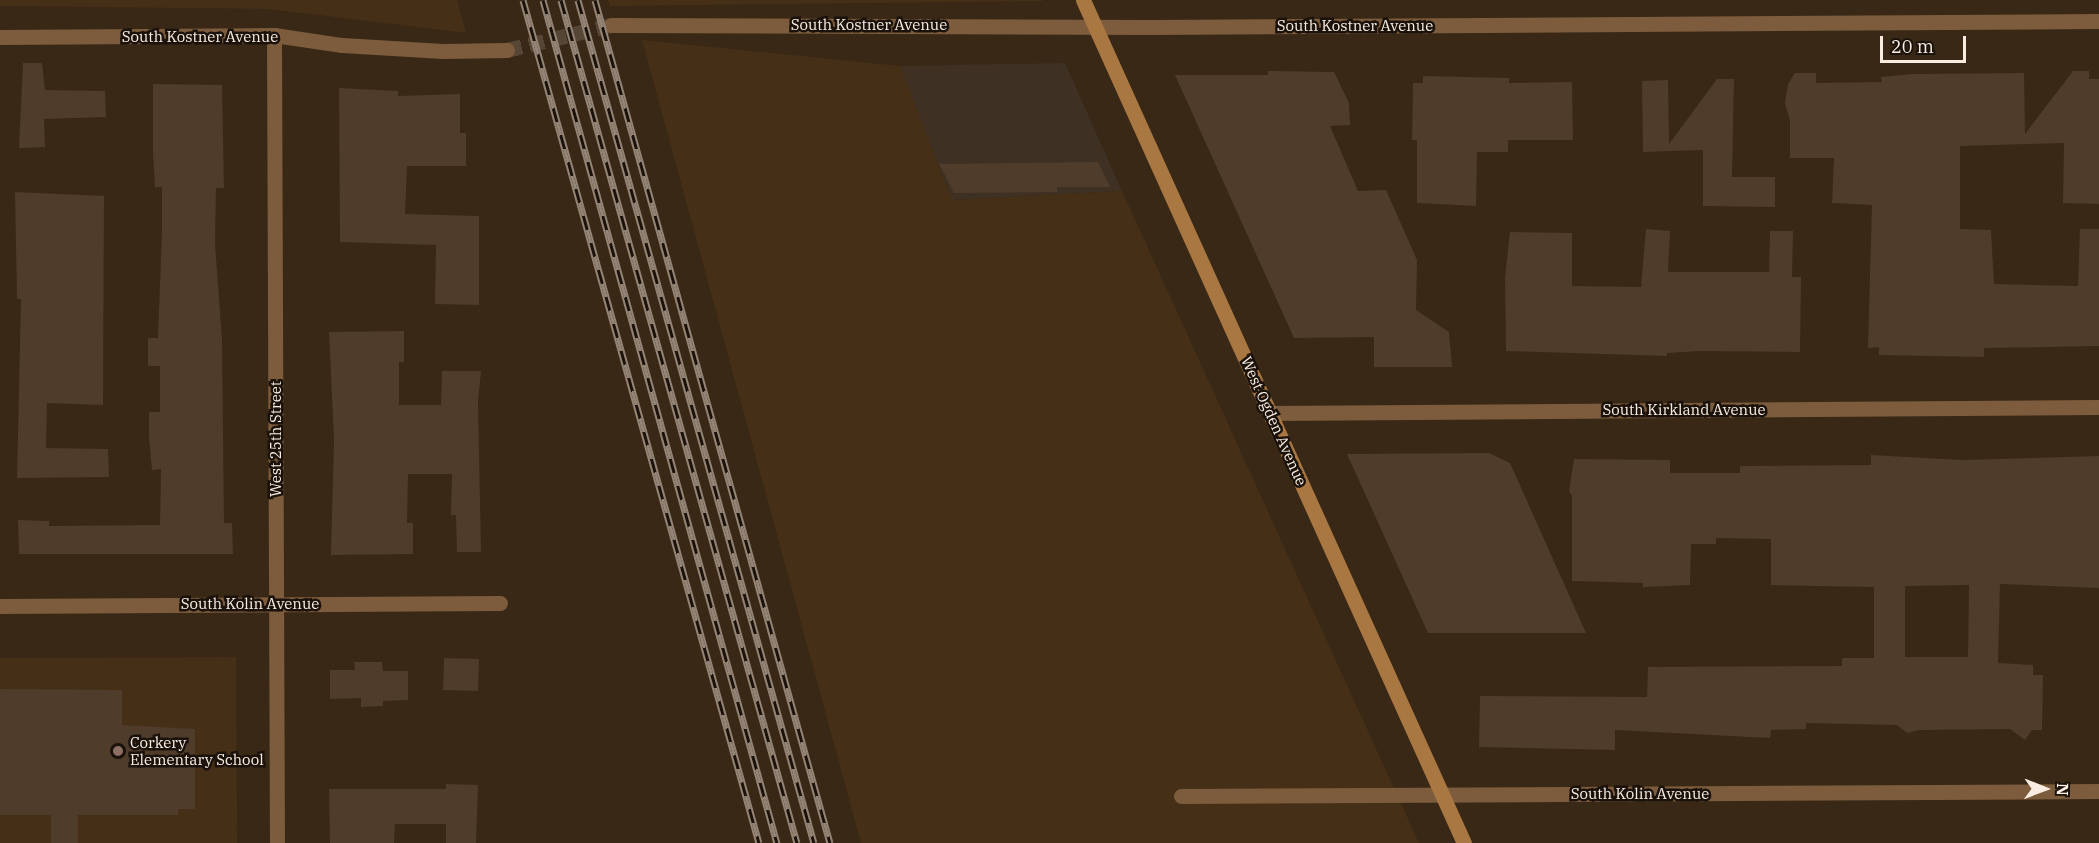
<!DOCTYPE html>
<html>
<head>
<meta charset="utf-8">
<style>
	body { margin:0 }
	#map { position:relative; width:2099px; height:843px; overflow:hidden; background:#392816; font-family:"IBM Plex Serif",serif }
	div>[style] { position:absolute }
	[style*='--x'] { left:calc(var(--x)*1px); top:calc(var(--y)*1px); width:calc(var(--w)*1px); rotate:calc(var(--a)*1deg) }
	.commercial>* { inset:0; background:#3e3023 }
	.built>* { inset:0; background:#452f17 }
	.building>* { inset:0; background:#4f3c2a }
	.tertiary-tunnel>* { height:15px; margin-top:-7.5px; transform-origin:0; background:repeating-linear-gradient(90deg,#564635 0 15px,transparent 0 23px) }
	.minor>* { height:15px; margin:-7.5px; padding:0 7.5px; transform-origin:7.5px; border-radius:7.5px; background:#7c5c3c }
	.tertiary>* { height:15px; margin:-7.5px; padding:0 7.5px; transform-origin:7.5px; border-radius:7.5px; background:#7c5c3c }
	.secondary>* { height:15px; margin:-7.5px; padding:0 7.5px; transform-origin:7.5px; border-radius:7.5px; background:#a97741 }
	.rail>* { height:7px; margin-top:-3.5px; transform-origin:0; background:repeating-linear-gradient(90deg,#1a120b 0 14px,#938475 0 28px); box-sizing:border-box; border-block:2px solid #938475 }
	.dots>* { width:16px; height:16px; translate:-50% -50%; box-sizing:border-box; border:3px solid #1a120b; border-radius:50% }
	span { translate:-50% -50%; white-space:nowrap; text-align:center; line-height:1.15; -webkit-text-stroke:5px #1a120b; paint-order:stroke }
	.street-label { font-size:15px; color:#f9ede2 }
	.poi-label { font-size:15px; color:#f9ede2 }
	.left { translate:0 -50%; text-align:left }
	.north { position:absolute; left:2015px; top:759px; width:60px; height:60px; -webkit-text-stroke:4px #1a120b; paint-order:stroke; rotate:91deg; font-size:16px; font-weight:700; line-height:24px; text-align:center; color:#f9ede2 }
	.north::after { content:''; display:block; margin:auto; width:21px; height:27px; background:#f9ede2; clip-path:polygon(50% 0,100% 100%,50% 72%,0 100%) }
	.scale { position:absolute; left:1880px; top:36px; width:86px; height:27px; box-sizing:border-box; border:3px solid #f9ede2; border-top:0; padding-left:8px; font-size:18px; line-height:21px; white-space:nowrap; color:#f9ede2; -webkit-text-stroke:4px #1a120b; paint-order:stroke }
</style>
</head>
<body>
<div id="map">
	<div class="commercial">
		<i style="clip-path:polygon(1065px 63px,1122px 191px,952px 200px,900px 66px)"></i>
	</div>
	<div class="built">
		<i style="clip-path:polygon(0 0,457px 0,466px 33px,269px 9px,0 6px)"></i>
		<i style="clip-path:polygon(608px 0,1042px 0,1043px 1px,610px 6px)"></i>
		<i style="clip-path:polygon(642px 40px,900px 66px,952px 200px,1122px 191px,1419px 843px,861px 843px)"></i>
		<i style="clip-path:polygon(236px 657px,237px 843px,0 843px,0 658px)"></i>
	</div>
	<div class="building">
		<i style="clip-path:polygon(23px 63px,42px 63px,45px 90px,105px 91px,106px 117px,44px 119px,45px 147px,19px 148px)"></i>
		<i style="clip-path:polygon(1268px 71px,1334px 72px,1349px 103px,1350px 125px,1330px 126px,1358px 191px,1386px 190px,1417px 260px,1416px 310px,1449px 332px,1452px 367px,1374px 367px,1374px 337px,1294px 338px,1175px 75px,1268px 75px)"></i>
		<i style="clip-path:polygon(2073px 71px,2089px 71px,2089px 79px,2099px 79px,2099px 204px,2063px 203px,2064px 143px,1960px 146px,1960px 229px,1991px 230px,1994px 284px,2078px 286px,2080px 229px,2099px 229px,2099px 346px,1984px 348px,1984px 357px,1879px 355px,1879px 347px,1868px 348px,1872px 205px,1832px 203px,1834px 158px,1790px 158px,1790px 121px,1785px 103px,1788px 84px,1795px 73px,1816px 73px,1816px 83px,1882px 82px,1881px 77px,1912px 74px,2024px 73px,2025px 134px)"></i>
		<i style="clip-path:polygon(1423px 76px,1509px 78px,1509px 83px,1572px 82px,1573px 140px,1508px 140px,1508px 152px,1477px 152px,1476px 206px,1417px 203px,1417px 140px,1412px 140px,1413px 83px,1423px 83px)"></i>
		<i style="clip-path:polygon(1717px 79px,1734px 79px,1732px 177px,1775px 177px,1775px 207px,1703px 206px,1703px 150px,1643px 152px,1642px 81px,1668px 80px,1669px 144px)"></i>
		<i style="clip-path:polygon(153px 84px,222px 85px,224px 188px,216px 188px,215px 244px,222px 339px,224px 523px,232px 523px,233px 554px,19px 554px,18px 520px,49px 521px,49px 526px,160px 525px,161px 469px,152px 470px,149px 438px,149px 412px,160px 412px,160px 366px,148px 366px,148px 338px,158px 338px,162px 231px,162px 187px,155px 187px,153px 154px)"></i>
		<i style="clip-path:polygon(339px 88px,398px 91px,398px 96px,460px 94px,460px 133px,466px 133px,466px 166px,407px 166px,405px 214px,479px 216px,479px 305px,435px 304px,436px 245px,340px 242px)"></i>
		<i style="clip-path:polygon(1098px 162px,1110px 187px,1057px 187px,1057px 192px,954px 193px,939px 164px)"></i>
		<i style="clip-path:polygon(15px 192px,104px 196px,103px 405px,47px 403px,46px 448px,108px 449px,109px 477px,17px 478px,21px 299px,17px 299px)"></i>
		<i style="clip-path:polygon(1646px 229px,1670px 231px,1668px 272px,1769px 272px,1770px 231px,1793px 231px,1792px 277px,1801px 277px,1800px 352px,1700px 351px,1667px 353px,1667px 356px,1506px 351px,1505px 277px,1510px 232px,1572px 233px,1572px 286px,1641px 287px)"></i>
		<i style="clip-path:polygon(404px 331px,404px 362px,399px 362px,399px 405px,441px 405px,442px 371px,481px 371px,478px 401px,481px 552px,457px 552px,456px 515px,451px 515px,452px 474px,408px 474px,407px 523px,413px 523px,413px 554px,331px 555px,334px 440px,329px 332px)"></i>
		<i style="clip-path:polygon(1489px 453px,1510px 463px,1586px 633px,1428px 633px,1347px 454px)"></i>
		<i style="clip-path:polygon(evenodd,1871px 455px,1963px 460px,2099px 456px,2099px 588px,2000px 584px,1998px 663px,2033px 665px,2033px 675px,2043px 675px,2042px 730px,2032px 730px,2025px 740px,2010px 729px,1919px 730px,1907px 733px,1897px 725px,1806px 723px,1806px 729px,1771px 730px,1770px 738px,1615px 730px,1615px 750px,1479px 747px,1480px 696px,1647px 697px,1648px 667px,1842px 666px,1842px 658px,1874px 658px,1874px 587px,1771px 585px,1771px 539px,1716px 538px,1716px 544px,1691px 544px,1690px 585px,1643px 587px,1643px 583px,1572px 581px,1572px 496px,1569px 491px,1574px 459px,1670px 460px,1670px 473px,1740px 473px,1740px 466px,1871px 465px,1871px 455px,1969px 585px,1968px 657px,1905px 657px,1905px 586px,1969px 585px)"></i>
		<i style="clip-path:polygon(444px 658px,479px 659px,478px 691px,443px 690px)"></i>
		<i style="clip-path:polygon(354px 662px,382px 662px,383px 671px,408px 671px,408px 700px,383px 701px,383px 706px,361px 707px,361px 698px,330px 699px,330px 670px,355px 670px)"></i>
		<i style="clip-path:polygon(0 689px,122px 690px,122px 725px,195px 729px,195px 809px,178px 809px,178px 815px,78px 815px,78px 843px,51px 843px,51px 815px,0 815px)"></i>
		<i style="clip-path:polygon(446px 784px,478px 785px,476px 843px,446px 843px,446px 824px,395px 824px,394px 843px,330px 843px,329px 789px,446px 789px)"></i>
	</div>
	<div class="tertiary-tunnel">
		<i style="--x:507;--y:50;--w:107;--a:-13.5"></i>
	</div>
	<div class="minor">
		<i style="--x:274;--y:35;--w:808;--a:89.79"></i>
		<i style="--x:1270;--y:413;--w:829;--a:-0.41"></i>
		<i style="--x:0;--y:606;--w:500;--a:-0.34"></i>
		<i style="--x:1181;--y:796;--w:918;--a:-0.31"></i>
	</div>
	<div class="tertiary">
		<i style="--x:611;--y:25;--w:539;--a:0.21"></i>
		<i style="--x:1150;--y:27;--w:949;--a:-0.36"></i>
		<i style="--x:0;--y:37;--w:274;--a:-0.4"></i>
		<i style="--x:274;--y:35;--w:69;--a:8.4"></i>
		<i style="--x:342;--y:45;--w:101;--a:3.4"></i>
		<i style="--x:443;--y:51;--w:64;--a:-0.9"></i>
	</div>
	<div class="secondary">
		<i style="--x:1083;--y:0;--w:925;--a:65.68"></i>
	</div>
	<div class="rail">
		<i style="--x:523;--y:0;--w:875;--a:74.36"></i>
		<i style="--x:543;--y:0;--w:875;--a:74.49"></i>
		<i style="--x:561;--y:0;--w:875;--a:74.36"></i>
		<i style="--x:578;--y:0;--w:875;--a:74.36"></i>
		<i style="--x:595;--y:0;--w:875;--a:74.42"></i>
	</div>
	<div class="dots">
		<i style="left:118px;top:751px;background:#8d6e63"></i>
	</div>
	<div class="street-label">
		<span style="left:869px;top:25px">South Kostner Avenue</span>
		<span style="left:1355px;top:26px">South Kostner Avenue</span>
		<span style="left:200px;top:37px">South Kostner Avenue</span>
		<span style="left:1684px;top:410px">South Kirkland Avenue</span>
		<span style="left:1274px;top:421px;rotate:66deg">West Ogden Avenue</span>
		<span style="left:276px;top:439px;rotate:-90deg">West 25th Street</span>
		<span style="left:250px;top:604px">South Kolin Avenue</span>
		<span style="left:1640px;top:794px">South Kolin Avenue</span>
	</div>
	<div class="poi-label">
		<span class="left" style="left:130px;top:751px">Corkery<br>Elementary School</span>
	</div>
	<div class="north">N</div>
	<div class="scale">20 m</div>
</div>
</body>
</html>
